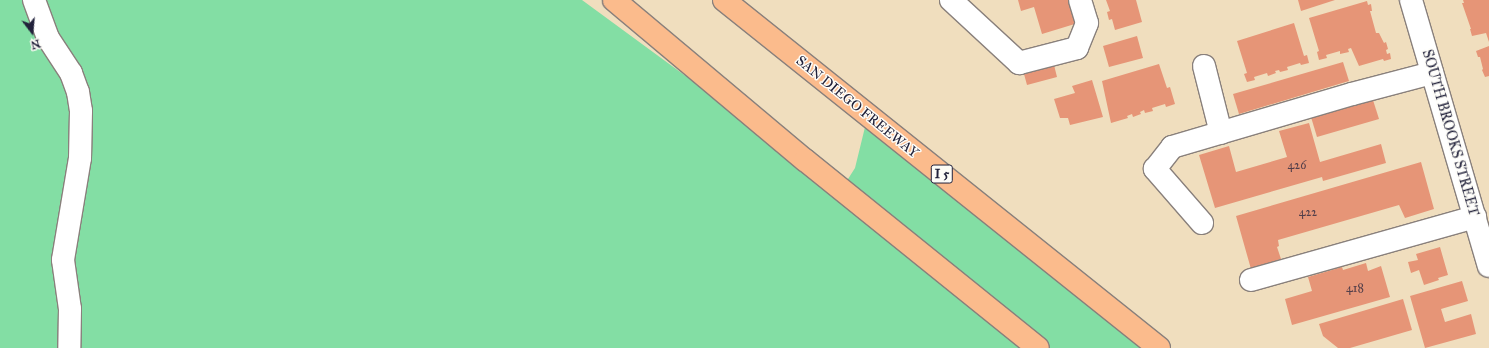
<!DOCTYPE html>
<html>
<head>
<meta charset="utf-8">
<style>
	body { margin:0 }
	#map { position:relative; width:1489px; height:348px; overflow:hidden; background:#f0debe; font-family:"IM FELL Great Primer",serif }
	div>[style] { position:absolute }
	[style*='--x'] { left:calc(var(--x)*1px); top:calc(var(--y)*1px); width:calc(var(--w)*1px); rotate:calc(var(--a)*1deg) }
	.green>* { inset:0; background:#83dea4 }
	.building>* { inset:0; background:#e69577 }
	.roads { filter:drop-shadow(1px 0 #89807c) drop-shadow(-1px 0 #89807c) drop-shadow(0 1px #89807c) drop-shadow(0 -1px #89807c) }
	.minor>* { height:22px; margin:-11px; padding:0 11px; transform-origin:11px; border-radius:11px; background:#fff }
	.highway>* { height:22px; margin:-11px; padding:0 11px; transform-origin:11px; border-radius:11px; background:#fbbb8c }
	span { translate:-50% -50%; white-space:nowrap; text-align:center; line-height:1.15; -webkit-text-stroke:3px #fdfcf7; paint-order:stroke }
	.number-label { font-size:12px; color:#533f4a }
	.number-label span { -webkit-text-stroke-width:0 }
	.shield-label span { padding:1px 3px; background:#fdfcf7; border:1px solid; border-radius:3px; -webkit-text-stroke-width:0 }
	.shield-label { font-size:13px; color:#22223b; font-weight:700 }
	.street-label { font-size:14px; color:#22223b }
	.north { position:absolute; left:12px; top:12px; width:40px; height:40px; -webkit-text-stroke:3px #fdfcf7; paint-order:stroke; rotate:164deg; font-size:11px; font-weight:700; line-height:16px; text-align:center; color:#22223b }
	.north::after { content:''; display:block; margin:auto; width:14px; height:18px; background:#22223b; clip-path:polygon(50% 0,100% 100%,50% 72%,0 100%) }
</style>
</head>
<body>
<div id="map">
	<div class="green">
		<i style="clip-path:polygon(0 0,582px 0,841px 190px,855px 168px,866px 123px,1169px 348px,0 348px)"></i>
	</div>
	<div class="building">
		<i style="clip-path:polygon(1018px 0,1071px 0,1078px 23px,1042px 34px,1034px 7px,1021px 11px)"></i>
		<i style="clip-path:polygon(1106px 0,1136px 0,1142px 22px,1115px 30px,1112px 19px,1109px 20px,1107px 12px,1110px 11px)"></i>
		<i style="clip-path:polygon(1298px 0,1335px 0,1301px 11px)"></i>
		<i style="clip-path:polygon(1463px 0,1489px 0,1489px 42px,1486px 33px,1472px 36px,1470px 29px,1471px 29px,1462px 3px,1464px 3px)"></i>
		<i style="clip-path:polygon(1367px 1px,1368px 5px,1371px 4px,1372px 11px,1370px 11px,1376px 33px,1379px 33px,1384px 43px,1386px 42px,1388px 49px,1386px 50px,1387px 54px,1390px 53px,1391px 59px,1384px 61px,1383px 59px,1359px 66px,1351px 48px,1348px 49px,1349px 52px,1340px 54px,1340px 51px,1326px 55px,1327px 58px,1319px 60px,1317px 52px,1319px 51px,1309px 18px)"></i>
		<i style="clip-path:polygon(1294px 23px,1304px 56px,1307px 55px,1309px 63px,1301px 65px,1300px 63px,1287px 67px,1288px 70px,1280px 72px,1279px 70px,1275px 71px,1276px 73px,1268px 76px,1267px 73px,1254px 77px,1255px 80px,1247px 82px,1244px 74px,1247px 73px,1237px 41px)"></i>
		<i style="clip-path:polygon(1137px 36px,1143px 58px,1109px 67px,1103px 46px)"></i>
		<i style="clip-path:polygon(1489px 46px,1489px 76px,1485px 77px,1482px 70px,1483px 69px,1480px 57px,1478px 57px,1476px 51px)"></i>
		<i style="clip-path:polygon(1343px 62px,1349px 81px,1239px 114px,1233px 94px)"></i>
		<i style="clip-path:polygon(1159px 64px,1167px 88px,1170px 87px,1175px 104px,1166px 107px,1165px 104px,1152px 108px,1153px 111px,1145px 113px,1144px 110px,1140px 112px,1141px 114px,1133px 117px,1132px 114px,1127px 116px,1128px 118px,1111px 123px,1102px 81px)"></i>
		<i style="clip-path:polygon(1054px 65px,1057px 77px,1027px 85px,1024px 74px)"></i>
		<i style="clip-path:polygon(1092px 80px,1103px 117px,1070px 125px,1068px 118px,1060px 118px,1054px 99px,1075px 93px,1072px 86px)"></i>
		<i style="clip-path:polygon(1373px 100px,1379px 119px,1317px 137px,1311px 117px)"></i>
		<i style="clip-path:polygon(1309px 123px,1320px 162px,1381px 144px,1386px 163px,1323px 181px,1322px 177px,1215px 208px,1199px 155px,1229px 146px,1236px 172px,1287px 157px,1279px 131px)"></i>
		<i style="clip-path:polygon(1421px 162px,1434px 209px,1405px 218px,1399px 205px,1278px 240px,1279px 246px,1277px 247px,1281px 259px,1251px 269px,1236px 216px)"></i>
		<i style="clip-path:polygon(1440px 247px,1448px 275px,1438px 278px,1439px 280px,1424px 285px,1419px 270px,1411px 273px,1408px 262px,1418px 260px,1416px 254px)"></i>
		<i style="clip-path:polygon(1366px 263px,1368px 271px,1381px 266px,1390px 297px,1292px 325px,1285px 299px,1312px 291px,1308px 277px,1342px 267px,1343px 270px)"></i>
		<i style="clip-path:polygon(1462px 281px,1468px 301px,1441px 309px,1445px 322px,1471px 314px,1476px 334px,1425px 348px,1410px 296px)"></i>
		<i style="clip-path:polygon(1403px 299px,1412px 330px,1350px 348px,1338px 348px,1323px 336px,1319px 324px)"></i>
	</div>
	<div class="roads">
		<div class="minor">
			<i style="--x:34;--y:0;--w:40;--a:69.8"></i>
			<i style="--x:48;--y:38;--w:42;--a:56.7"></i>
			<i style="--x:71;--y:73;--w:20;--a:70"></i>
			<i style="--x:78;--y:92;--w:19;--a:81"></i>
			<i style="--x:81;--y:111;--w:47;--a:91.2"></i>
			<i style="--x:80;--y:158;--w:103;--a:99.5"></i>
			<i style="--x:63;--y:260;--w:49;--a:81.9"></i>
			<i style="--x:70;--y:309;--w:39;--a:91"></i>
			<i style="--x:951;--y:0;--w:93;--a:42.8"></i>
			<i style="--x:1019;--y:63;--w:60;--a:-14.5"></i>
			<i style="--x:1077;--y:48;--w:27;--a:-68"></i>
			<i style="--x:1087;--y:23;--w:24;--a:-107"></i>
			<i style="--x:1411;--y:0;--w:277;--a:73.7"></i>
			<i style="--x:1204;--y:66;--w:69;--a:75.8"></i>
			<i style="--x:1202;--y:223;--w:72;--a:-131"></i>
			<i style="--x:1155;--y:169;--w:28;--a:-52"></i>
			<i style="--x:1172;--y:147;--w:188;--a:-16.4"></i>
			<i style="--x:1352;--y:94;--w:83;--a:-14.7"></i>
			<i style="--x:1251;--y:280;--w:233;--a:-15.7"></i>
		</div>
		<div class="highway">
			<i style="--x:614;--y:0;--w:249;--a:40"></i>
			<i style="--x:805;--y:160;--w:299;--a:38.9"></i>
			<i style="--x:724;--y:0;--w:557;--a:38.66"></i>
		</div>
	</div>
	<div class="number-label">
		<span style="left:1297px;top:166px">426</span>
		<span style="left:1308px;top:213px">422</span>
		<span style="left:1355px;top:289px">418</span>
	</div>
	<div class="shield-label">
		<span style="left:942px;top:174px">I 5</span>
	</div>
	<div class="street-label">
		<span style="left:857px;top:107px;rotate:39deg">SAN DIEGO FREEWAY</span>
		<span style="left:1450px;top:133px;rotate:74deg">SOUTH BROOKS STREET</span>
	</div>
	<div class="north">N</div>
</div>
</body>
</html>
